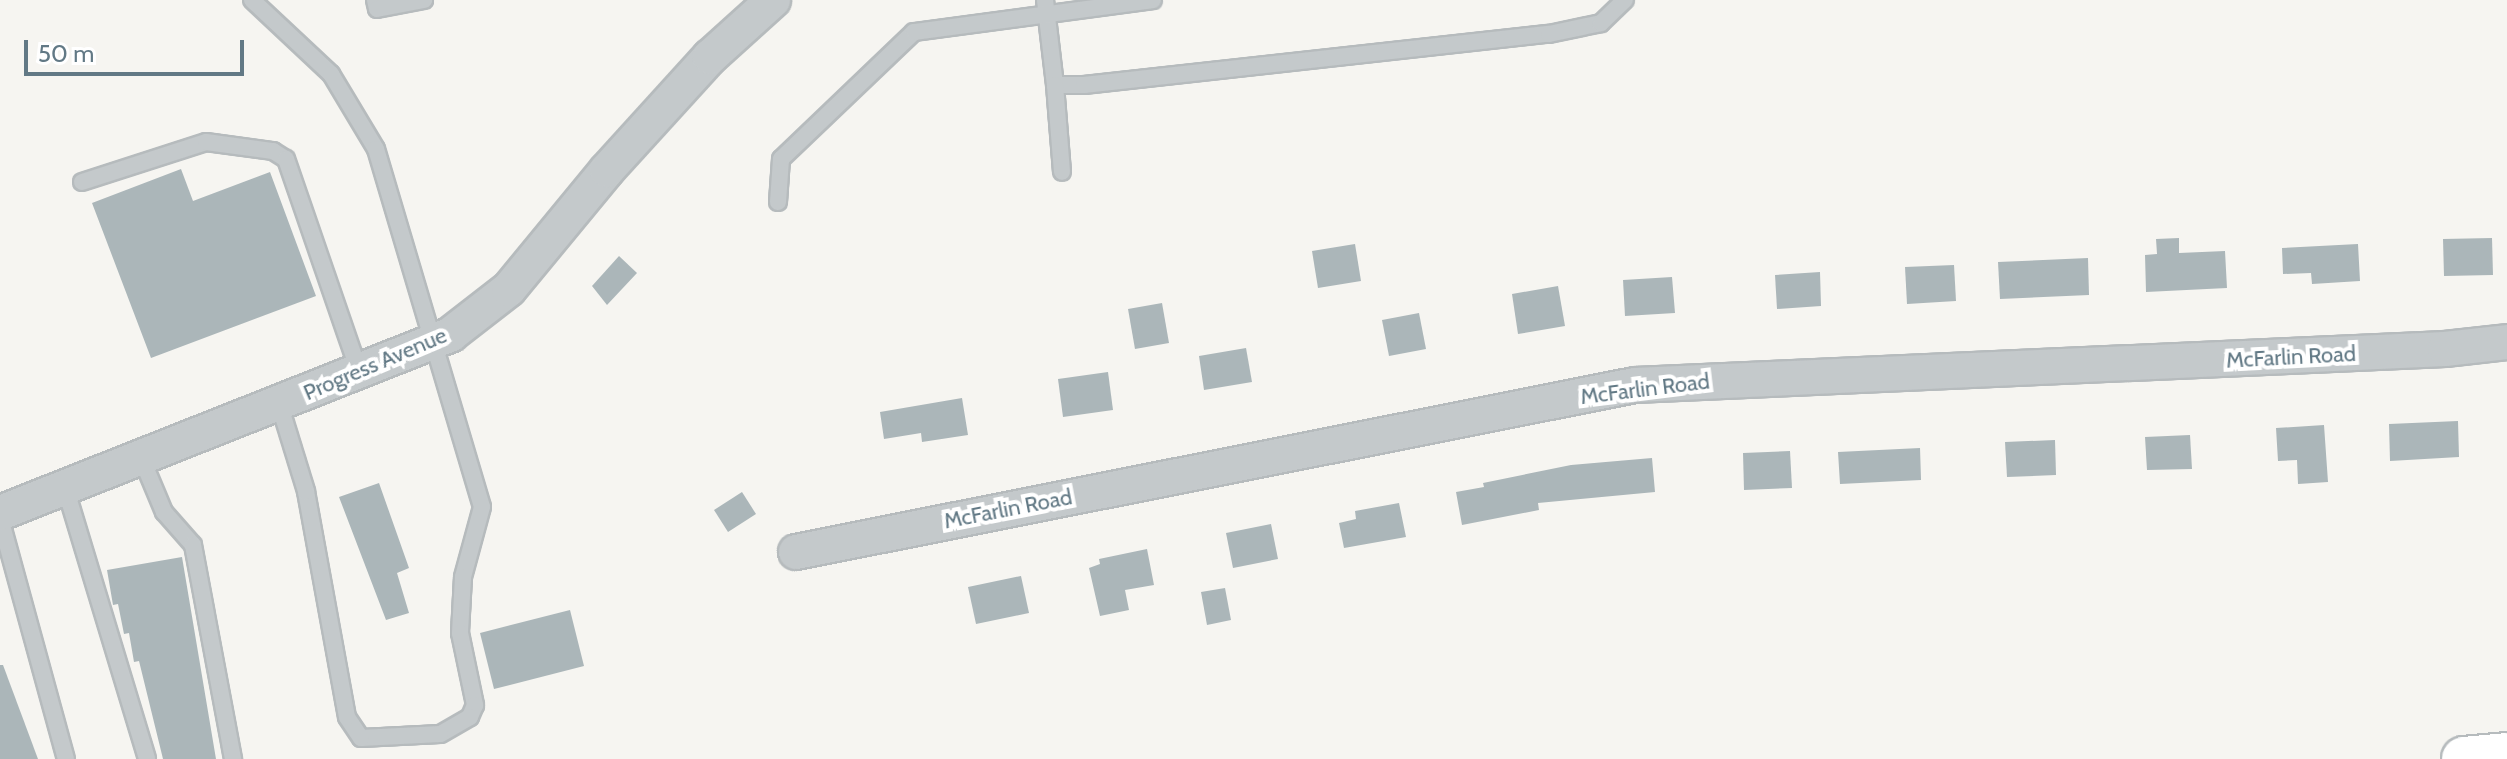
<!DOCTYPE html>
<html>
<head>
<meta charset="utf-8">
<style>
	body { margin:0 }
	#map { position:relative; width:2507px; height:759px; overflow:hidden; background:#f6f5f1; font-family:Cabin,sans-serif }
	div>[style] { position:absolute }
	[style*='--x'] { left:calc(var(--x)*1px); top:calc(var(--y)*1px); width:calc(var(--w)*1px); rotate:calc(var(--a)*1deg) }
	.building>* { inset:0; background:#abb6b9 }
	.roads { filter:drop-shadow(2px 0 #b6bbbd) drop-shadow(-2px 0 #b6bbbd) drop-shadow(0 2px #b6bbbd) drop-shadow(0 -2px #b6bbbd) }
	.lane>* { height:16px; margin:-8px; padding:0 8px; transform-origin:8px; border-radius:8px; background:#c4c9cb }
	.street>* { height:34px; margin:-17px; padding:0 17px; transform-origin:17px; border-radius:17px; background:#c4c9cb }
	.highway>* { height:44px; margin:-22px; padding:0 22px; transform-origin:22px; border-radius:22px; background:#fff }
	span { translate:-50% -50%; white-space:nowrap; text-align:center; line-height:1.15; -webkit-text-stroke:8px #fff; paint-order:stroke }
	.street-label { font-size:22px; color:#627985 }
	.scale { position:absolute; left:24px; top:40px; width:220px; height:36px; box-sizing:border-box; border:4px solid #627985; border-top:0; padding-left:10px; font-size:24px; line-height:28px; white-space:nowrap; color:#627985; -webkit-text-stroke:6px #fff; paint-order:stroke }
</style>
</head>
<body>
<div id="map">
	<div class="building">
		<i style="clip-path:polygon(181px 169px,193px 201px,270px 172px,316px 296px,151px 358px,92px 203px)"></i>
		<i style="clip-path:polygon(2179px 238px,2179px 253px,2225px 251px,2227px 288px,2146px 292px,2145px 255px,2157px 254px,2156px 239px)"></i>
		<i style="clip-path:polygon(2492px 238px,2493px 275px,2444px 276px,2443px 239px)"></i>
		<i style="clip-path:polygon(1355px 244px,1361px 281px,1318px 288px,1312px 251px)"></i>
		<i style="clip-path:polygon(2358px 244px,2360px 281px,2312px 284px,2311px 273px,2283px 274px,2282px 248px)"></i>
		<i style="clip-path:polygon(619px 256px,637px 273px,607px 305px,592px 286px)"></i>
		<i style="clip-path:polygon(2088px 258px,2089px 295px,2000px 299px,1998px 262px)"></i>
		<i style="clip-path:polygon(1954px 265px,1956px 301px,1907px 304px,1905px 267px)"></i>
		<i style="clip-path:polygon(1820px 272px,1821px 306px,1777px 309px,1775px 275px)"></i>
		<i style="clip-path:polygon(1672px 277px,1675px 313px,1625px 316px,1623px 280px)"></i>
		<i style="clip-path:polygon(1558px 286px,1565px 326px,1518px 334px,1512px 294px)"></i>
		<i style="clip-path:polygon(1162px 303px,1169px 343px,1135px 349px,1128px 309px)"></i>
		<i style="clip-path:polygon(1419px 313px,1426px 349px,1389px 356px,1382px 320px)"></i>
		<i style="clip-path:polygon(1246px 348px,1252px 382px,1204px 390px,1199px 356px)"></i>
		<i style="clip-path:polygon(1108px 372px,1113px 410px,1063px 417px,1058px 379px)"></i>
		<i style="clip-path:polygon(962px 398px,968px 435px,922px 442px,921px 433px,884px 439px,880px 412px)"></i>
		<i style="clip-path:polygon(2458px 421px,2459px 457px,2390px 461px,2389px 424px)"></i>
		<i style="clip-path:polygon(2324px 425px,2328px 482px,2298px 484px,2297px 460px,2278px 461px,2276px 428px)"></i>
		<i style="clip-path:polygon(2190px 435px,2192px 469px,2147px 470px,2145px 437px)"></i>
		<i style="clip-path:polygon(2055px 440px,2056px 475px,2007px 477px,2005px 442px)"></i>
		<i style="clip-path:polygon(1920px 448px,1921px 480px,1840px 484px,1838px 452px)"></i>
		<i style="clip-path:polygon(1790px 451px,1792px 488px,1744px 490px,1743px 453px)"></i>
		<i style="clip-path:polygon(1652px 458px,1655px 492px,1538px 503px,1539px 510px,1462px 525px,1456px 492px,1484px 487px,1483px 483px,1571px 465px)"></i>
		<i style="clip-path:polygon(379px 483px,409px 568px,397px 573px,409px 613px,386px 620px,339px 497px)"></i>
		<i style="clip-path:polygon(742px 492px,756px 514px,728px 532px,714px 510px)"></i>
		<i style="clip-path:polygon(1399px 503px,1406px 537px,1344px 548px,1339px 523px,1356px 519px,1355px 511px)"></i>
		<i style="clip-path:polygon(1271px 524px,1278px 559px,1233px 568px,1226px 533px)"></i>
		<i style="clip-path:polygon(1147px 549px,1154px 585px,1125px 590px,1129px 610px,1100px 616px,1089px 568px,1100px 564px,1099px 559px)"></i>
		<i style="clip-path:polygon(182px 557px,216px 759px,163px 759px,139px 661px,134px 662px,129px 633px,124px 634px,118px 604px,113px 605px,107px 570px)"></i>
		<i style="clip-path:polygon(1021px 576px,1029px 613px,976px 624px,968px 587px)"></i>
		<i style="clip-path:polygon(1225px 588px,1231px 620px,1207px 625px,1201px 592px)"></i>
		<i style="clip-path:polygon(570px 610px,584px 666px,494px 689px,480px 633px)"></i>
		<i style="clip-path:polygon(0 665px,3px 665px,38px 759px,0 759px)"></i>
	</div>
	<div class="roads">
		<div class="lane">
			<i style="--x:252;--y:0;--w:108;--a:43.1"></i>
			<i style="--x:331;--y:74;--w:87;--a:59"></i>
			<i style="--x:376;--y:149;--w:373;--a:73.5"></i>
			<i style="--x:482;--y:507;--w:73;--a:105.2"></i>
			<i style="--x:463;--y:577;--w:56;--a:93.1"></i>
			<i style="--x:460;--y:633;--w:74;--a:78.2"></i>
			<i style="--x:475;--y:705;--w:13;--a:113"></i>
			<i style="--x:470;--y:717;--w:34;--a:150"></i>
			<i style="--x:440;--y:734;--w:79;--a:177.1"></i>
			<i style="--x:361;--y:738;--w:25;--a:-124"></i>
			<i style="--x:347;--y:717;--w:230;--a:-100.3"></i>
			<i style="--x:306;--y:491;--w:92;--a:-107.1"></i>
			<i style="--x:375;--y:0;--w:9;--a:77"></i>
			<i style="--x:377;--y:9;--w:48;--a:-10.8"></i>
			<i style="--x:1045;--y:0;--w:86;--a:83.3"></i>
			<i style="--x:1055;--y:85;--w:29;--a:0"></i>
			<i style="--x:1084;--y:85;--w:468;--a:-6.3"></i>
			<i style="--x:1549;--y:34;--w:53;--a:-11.9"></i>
			<i style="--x:1601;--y:23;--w:33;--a:-44"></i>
			<i style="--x:1055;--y:85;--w:87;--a:85.4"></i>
			<i style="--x:82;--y:182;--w:130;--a:-17.9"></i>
			<i style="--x:206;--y:142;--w:68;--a:7.7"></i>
			<i style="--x:273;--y:151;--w:15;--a:32"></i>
			<i style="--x:286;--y:159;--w:224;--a:71"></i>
			<i style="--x:778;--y:202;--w:43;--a:-86"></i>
			<i style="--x:781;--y:159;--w:184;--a:-43.7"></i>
			<i style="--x:914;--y:32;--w:241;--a:-7.6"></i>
			<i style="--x:141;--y:457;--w:60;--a:67.3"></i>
			<i style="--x:164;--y:512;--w:44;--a:48.7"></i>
			<i style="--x:193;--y:545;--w:218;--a:79.4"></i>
			<i style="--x:65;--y:487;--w:284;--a:73.2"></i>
			<i style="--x:0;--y:518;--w:250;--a:74.7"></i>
		</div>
		<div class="street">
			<i style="--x:0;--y:513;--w:485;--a:-21.6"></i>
			<i style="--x:451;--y:334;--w:73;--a:-37.8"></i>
			<i style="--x:509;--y:289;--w:154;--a:-50.5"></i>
			<i style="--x:607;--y:170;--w:153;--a:-47.7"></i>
			<i style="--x:710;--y:57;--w:85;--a:-42.1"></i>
			<i style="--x:796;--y:552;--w:855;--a:-11.26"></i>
			<i style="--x:1635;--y:385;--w:811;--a:-2.54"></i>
			<i style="--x:2445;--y:349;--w:62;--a:-6.4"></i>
		</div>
		<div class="highway">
			<i style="--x:2464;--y:759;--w:43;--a:-5.3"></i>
		</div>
	</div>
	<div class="street-label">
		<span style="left:2291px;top:357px;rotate:-3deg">McFarlin Road</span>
		<span style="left:375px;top:364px;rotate:-23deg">Progress Avenue</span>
		<span style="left:1645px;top:389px;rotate:-7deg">McFarlin Road</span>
		<span style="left:1008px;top:509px;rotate:-11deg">McFarlin Road</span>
	</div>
	<div class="scale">50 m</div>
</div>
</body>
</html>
